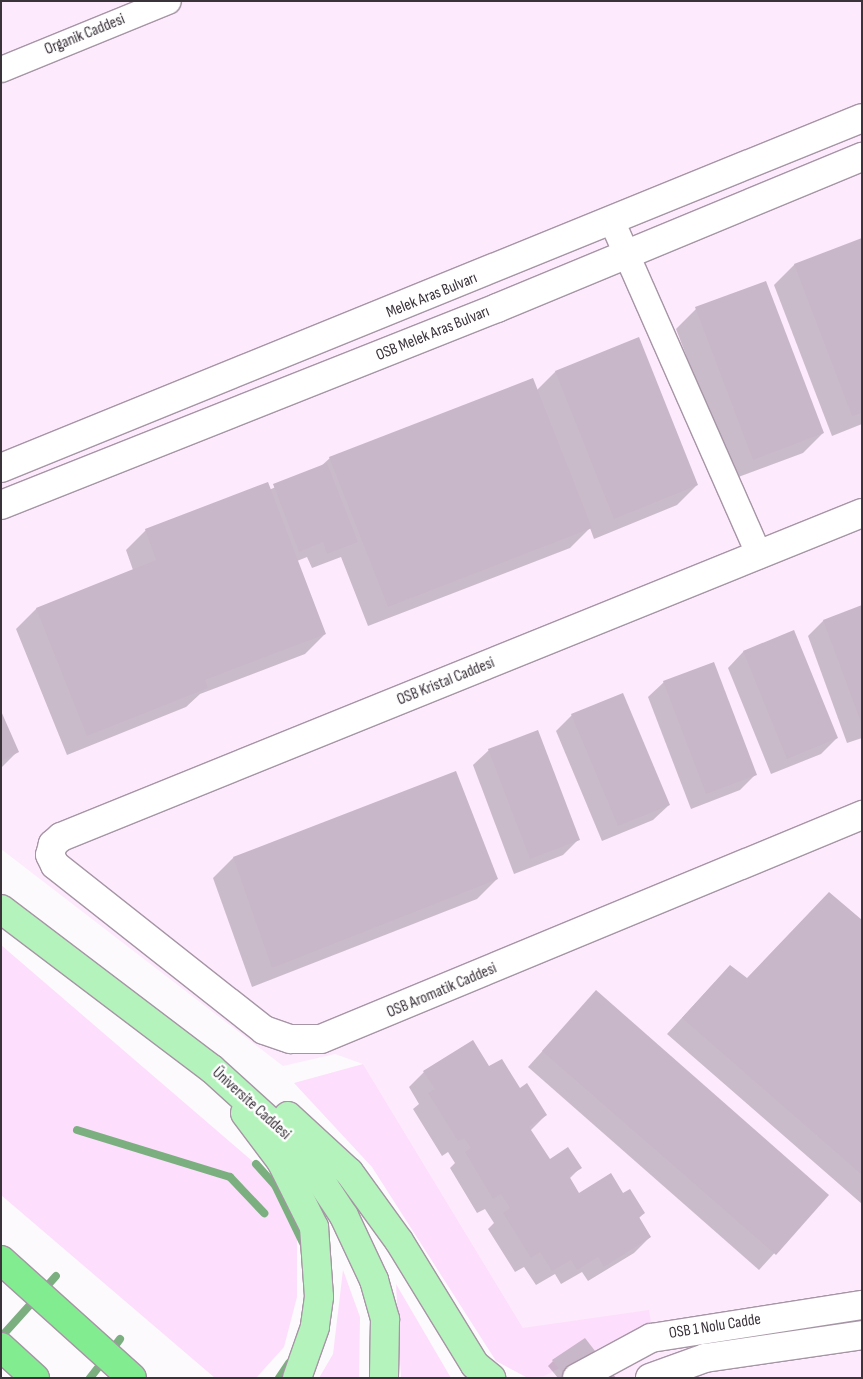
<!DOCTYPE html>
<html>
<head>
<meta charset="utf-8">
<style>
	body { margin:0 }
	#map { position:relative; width:863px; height:1379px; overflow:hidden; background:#fdfafd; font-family:"Sofia Sans Condensed",sans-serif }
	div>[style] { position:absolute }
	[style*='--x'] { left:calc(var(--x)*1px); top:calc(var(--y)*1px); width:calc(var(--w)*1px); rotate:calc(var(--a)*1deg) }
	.built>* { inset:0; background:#fdeafd }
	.green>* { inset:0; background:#fddefc }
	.shadow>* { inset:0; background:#0003 }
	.stream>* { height:8px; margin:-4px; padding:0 4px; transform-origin:4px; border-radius:4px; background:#7baf80 }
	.building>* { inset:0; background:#c8b7c8 }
	.roads { filter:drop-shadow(1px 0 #a695a5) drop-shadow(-1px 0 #a695a5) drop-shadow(0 1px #a695a5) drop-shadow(0 -1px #a695a5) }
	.minor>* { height:25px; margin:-12.5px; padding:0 12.5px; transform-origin:12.5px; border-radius:12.5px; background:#fff }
	.tertiary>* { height:28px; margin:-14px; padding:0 14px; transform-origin:14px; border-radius:14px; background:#fff }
	.primary>* { height:28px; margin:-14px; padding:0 14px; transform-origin:14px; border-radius:14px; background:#b4f4bc }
	.motorway>* { height:28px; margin:-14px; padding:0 14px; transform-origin:14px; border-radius:14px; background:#82ec90 }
	span { translate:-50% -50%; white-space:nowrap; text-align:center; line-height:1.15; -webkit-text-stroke:5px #fff; paint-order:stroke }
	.street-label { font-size:16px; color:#3a333a }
	.frame { position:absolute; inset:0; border:2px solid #3a333a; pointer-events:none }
</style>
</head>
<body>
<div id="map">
	<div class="built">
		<i style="clip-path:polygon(1px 1px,862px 1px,862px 1378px,530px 1378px,523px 1328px,363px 1064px,335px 1054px,283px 1066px,1px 849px)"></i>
	</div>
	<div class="green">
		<i style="clip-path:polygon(1px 945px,272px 1178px,297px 1229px,297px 1297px,284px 1347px,256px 1378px,215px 1378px,1px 1195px)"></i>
		<i style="clip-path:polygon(363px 1064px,523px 1328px,649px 1310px,651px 1322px,544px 1376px,526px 1377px,496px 1361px,372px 1167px,294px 1083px)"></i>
		<i style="clip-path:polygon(343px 1270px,360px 1317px,359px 1378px,319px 1378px,333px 1354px)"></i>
		<i style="clip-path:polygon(396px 1284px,451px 1378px,401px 1378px)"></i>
	</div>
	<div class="shadow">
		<i style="clip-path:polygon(862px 240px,862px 424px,832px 436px,774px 285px,794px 265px)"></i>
		<i style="clip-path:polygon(696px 309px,823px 433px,803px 453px,733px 479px,676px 329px)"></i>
		<i style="clip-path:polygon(638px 339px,697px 485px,677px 505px,594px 539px,590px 528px,570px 548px,368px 626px,341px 557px,312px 568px,307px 557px,297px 561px,325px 634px,305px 654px,200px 694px,186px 707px,67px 755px,16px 629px,36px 609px,133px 570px,126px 550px,146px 530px,269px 490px,320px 467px,330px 458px,537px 390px,555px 372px)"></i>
		<i style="clip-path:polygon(862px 607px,862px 738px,847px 743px,808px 636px,823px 621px)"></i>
		<i style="clip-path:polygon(793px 632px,837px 738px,821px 754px,771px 774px,728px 668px,743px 652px)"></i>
		<i style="clip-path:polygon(664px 682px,755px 775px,740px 790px,691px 809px,648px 697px)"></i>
		<i style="clip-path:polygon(1px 714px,17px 752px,1px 768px)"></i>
		<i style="clip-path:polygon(572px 715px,669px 805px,653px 820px,602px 841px,556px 731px)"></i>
		<i style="clip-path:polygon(489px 750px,578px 840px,563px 855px,514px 874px,473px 765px)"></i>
		<i style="clip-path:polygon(233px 858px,497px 879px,477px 899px,252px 987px,213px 878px)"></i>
		<i style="clip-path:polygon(862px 922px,862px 1204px,667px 1034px,715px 982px,747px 979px)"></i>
		<i style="clip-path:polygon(596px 992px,827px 1195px,759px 1270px,528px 1067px)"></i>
		<i style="clip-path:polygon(489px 1068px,546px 1115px,530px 1131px,549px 1161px,580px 1168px,569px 1179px,579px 1195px,622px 1195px,644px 1213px,638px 1219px,650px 1237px,634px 1253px,588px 1281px,582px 1272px,561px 1284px,555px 1274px,536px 1285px,524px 1267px,515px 1272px,488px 1229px,494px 1223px,485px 1209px,477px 1213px,450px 1168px,455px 1163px,448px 1152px,442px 1156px,413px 1109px,419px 1104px,409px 1087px,424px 1072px)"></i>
		<i style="clip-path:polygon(553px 1361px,614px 1378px,558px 1378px,548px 1366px)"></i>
	</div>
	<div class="stream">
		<i style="--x:77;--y:1130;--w:160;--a:17.1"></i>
		<i style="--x:230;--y:1177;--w:50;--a:46.6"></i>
		<i style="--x:256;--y:1164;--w:28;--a:48"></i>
		<i style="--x:275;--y:1185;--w:67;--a:64.2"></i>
		<i style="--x:1;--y:1337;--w:82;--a:-48"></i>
		<i style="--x:111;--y:1351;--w:15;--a:-53"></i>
		<i style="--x:90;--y:1378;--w:23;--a:-52"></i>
		<i style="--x:279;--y:1378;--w:18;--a:-56"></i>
	</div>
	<div class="building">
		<i style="clip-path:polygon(862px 238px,862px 413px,852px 416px,794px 264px)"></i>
		<i style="clip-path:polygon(766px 281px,824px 433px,753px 460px,695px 307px)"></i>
		<i style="clip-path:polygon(639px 337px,698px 485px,614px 519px,555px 371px)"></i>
		<i style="clip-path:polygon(533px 378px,592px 528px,388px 607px,329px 457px)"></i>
		<i style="clip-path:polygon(327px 463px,358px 542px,327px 554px,323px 542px,299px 552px,273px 484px)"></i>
		<i style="clip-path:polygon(268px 482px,326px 634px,205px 680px,208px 688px,87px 736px,36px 608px,156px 560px,145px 529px)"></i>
		<i style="clip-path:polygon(862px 605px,862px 725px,823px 620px)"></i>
		<i style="clip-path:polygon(794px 630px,838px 738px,787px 759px,743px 651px)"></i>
		<i style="clip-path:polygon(714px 662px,757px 775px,706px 794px,663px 681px)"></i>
		<i style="clip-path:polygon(623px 693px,670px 805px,618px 826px,571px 714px)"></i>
		<i style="clip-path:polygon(1px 711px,19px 752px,1px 761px)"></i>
		<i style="clip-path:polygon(538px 730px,580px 840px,530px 859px,488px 749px)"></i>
		<i style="clip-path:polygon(456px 771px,498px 879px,272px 968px,233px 857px)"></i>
		<i style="clip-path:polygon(829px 892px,862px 920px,862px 1175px,682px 1018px,730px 965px,747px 978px)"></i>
		<i style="clip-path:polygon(596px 990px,829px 1195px,776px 1255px,542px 1051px)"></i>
		<i style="clip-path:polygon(473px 1040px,489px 1066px,502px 1059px,520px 1088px,527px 1083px,547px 1115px,529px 1127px,550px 1159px,568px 1147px,582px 1168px,569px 1176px,579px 1193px,611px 1173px,623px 1193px,630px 1189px,645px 1213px,639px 1217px,651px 1237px,604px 1267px,598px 1257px,577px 1270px,571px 1260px,552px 1271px,540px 1252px,531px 1258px,503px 1213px,510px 1208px,501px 1194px,493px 1199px,465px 1152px,471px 1148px,464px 1138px,458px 1141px,428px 1093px,435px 1089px,423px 1071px)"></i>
		<i style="clip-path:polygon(585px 1338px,616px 1378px,566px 1378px,552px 1360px)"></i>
	</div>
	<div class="roads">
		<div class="minor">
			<i style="--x:1;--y:69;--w:180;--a:-22.2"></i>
			<i style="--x:612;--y:222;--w:364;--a:66.2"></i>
		</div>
		<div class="tertiary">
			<i style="--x:1;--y:468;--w:929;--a:-22.12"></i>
			<i style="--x:1;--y:505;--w:534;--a:-21.66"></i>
			<i style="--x:497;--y:308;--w:395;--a:-22.5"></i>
			<i style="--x:862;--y:513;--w:864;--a:157.98"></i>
			<i style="--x:61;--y:837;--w:11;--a:139"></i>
			<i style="--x:53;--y:844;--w:11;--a:105"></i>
			<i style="--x:50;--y:855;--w:11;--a:63"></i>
			<i style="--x:55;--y:865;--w:266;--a:38.3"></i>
			<i style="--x:264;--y:1030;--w:28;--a:19"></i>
			<i style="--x:290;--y:1039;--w:31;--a:0"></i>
			<i style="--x:321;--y:1039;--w:586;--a:-22.49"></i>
			<i style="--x:577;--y:1378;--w:84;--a:-28.4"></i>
			<i style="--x:651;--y:1338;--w:214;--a:-8.9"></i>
			<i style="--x:650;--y:1378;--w:59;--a:-20"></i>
			<i style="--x:705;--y:1358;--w:159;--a:-8.3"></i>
		</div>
		<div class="primary">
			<i style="--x:1;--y:909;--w:265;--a:37.2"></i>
			<i style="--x:212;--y:1069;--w:118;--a:42.2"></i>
			<i style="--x:299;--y:1148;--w:82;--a:56.5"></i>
			<i style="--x:344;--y:1216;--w:71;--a:64.9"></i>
			<i style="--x:374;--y:1280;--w:41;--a:74.2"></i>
			<i style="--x:385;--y:1319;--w:59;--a:91"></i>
			<i style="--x:245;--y:1113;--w:60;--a:53.1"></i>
			<i style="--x:281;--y:1161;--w:74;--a:63.4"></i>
			<i style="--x:314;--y:1227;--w:70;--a:85.9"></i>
			<i style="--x:319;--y:1297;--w:30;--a:98"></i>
			<i style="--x:315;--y:1327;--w:54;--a:109.4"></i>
			<i style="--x:288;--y:1116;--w:83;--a:42.6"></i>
			<i style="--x:349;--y:1172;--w:85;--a:54.1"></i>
			<i style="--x:399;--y:1241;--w:145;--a:58.5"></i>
			<i style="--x:475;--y:1365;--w:21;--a:39"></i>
		</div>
		<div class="motorway">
			<i style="--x:1;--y:1260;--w:176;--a:42"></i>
			<i style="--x:1;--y:1347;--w:46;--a:42.4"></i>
		</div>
	</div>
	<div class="street-label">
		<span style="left:85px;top:35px;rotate:-22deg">Organik Caddesi</span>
		<span style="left:432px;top:296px;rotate:-22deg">Melek Aras Bulvarı</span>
		<span style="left:433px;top:334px;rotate:-22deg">OSB Melek Aras Bulvarı</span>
		<span style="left:446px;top:682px;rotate:-22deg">OSB Kristal Caddesi</span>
		<span style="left:442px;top:991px;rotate:-23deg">OSB Aromatik Caddesi</span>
		<span style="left:251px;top:1104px;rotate:42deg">Üniversite Caddesi</span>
		<span style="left:715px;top:1327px;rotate:-9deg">OSB 1 Nolu Cadde</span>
	</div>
	<div class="frame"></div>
</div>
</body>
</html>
